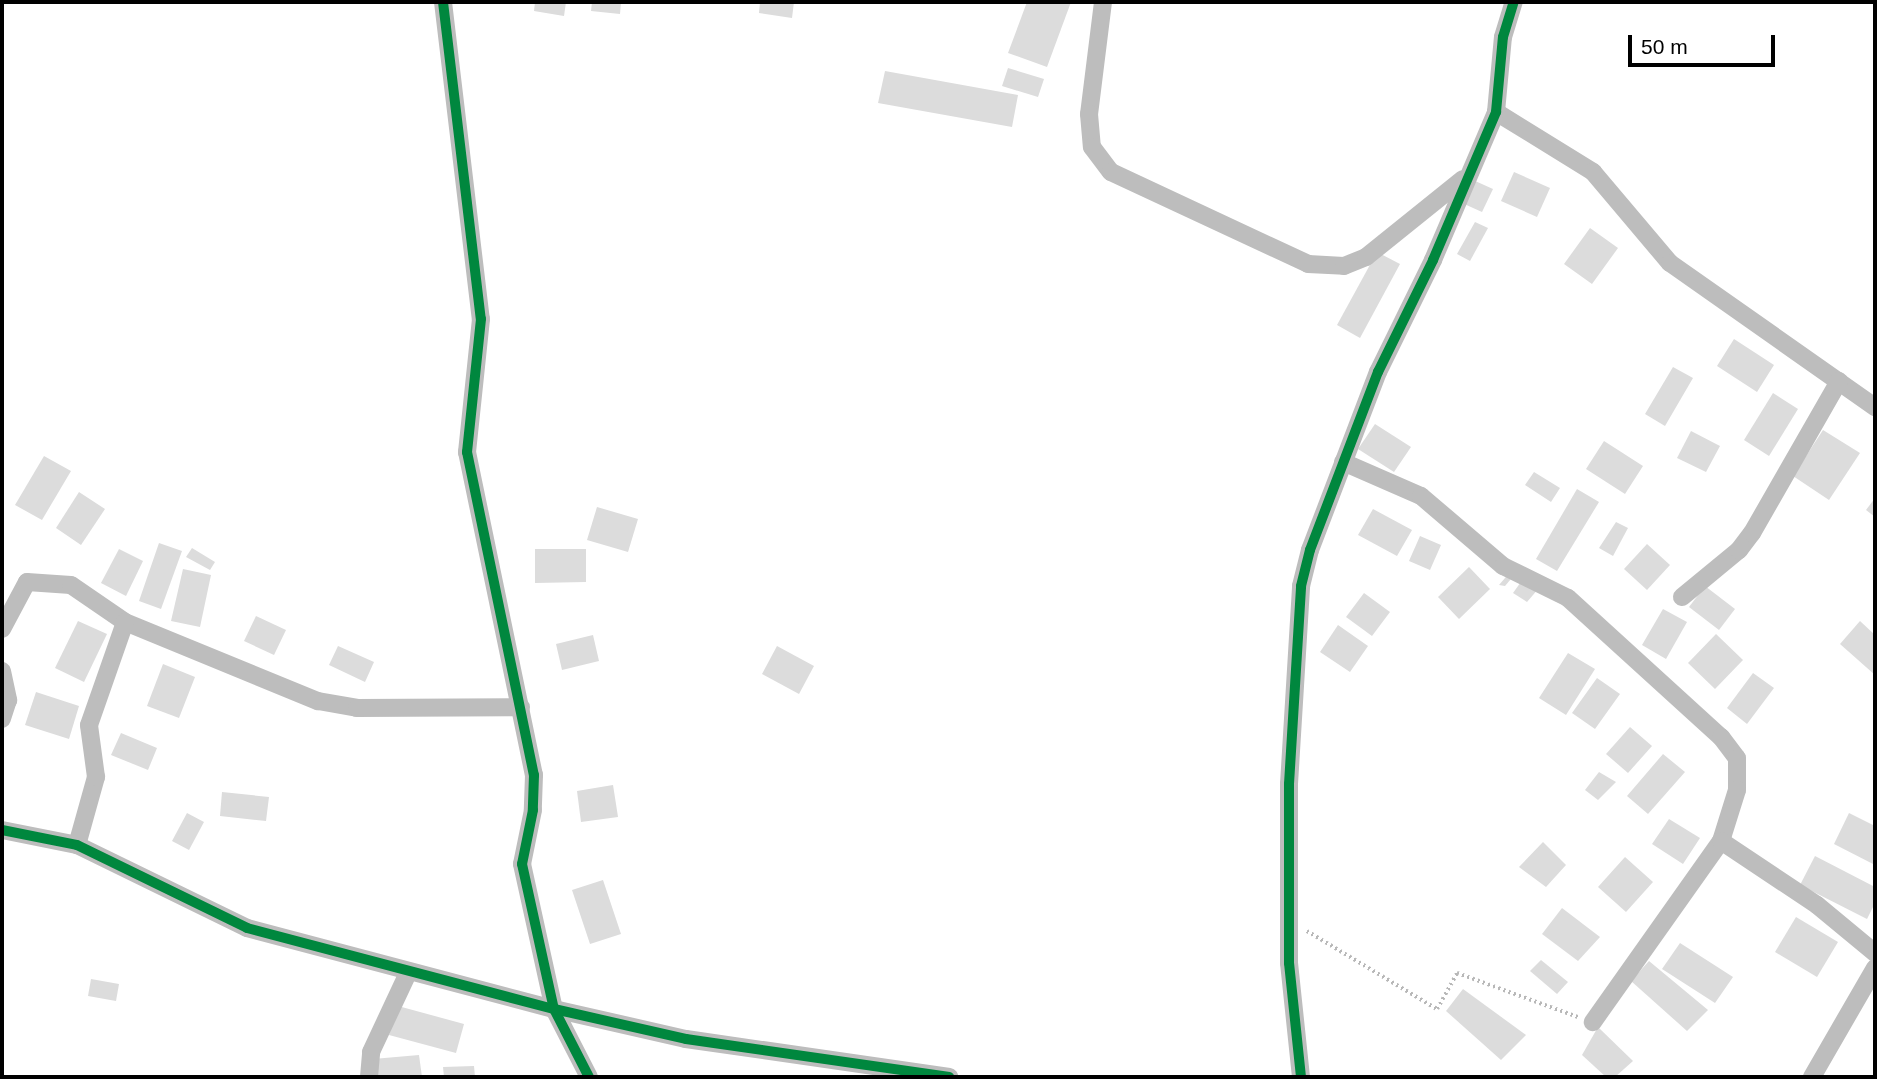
<!DOCTYPE html>
<html>
<head>
<meta charset="utf-8">
<style>
	body { margin:0 }
	#map { position:relative; width:1877px; height:1079px; overflow:hidden; background:#fff; font-family:Arial,sans-serif }
	div>[style] { position:absolute }
	[style*='--x'] { left:calc(var(--x)*1px); top:calc(var(--y)*1px); width:calc(var(--w)*1px); rotate:calc(var(--a)*1deg) }
	.building>* { inset:0; background:#dcdcdc }
	.path>* { height:3.5px; margin-top:-1.75px; transform-origin:0; background:repeating-linear-gradient(90deg,#b8b8b8 0 2px,transparent 0 5.5px) }
	.street>* { height:18px; margin:-9px; padding:0 9px; transform-origin:9px; border-radius:9px; background:#bdbdbd }
	.cycleway>* { height:10px; margin:-5px; padding:0 5px; transform-origin:5px; border-radius:5px; background:#00873e }
	span { translate:-50% -50%; white-space:nowrap; text-align:center; line-height:1.15; -webkit-text-stroke:6px #fff; paint-order:stroke }
	.frame { position:absolute; inset:0; border:4px solid #000; pointer-events:none }
	.scale { position:absolute; left:1628px; top:35px; width:147px; height:32px; box-sizing:border-box; border:4px solid #000; border-top:0; padding-left:9px; font-size:21px; line-height:24px; white-space:nowrap; color:#000; -webkit-text-stroke:5px #fff; paint-order:stroke }
</style>
</head>
<body>
<div id="map">
	<div class="building">
		<i style="clip-path:polygon(535px 2px,566px 2px,564px 16px,534px 11px)"></i>
		<i style="clip-path:polygon(592px 2px,621px 2px,620px 14px,591px 11px)"></i>
		<i style="clip-path:polygon(760px 2px,794px 2px,792px 18px,759px 13px)"></i>
		<i style="clip-path:polygon(1027px 2px,1071px 2px,1047px 67px,1008px 53px)"></i>
		<i style="clip-path:polygon(1008px 68px,1044px 79px,1038px 97px,1002px 86px)"></i>
		<i style="clip-path:polygon(885px 71px,1018px 95px,1012px 127px,878px 103px)"></i>
		<i style="clip-path:polygon(1514px 172px,1550px 188px,1537px 217px,1501px 201px)"></i>
		<i style="clip-path:polygon(1473px 180px,1493px 189px,1482px 212px,1462px 203px)"></i>
		<i style="clip-path:polygon(1475px 222px,1488px 228px,1470px 261px,1457px 254px)"></i>
		<i style="clip-path:polygon(1590px 228px,1618px 248px,1592px 284px,1564px 264px)"></i>
		<i style="clip-path:polygon(1377px 252px,1400px 264px,1360px 338px,1337px 325px)"></i>
		<i style="clip-path:polygon(1734px 339px,1774px 365px,1757px 392px,1717px 366px)"></i>
		<i style="clip-path:polygon(1673px 367px,1693px 378px,1665px 426px,1645px 414px)"></i>
		<i style="clip-path:polygon(1773px 393px,1798px 409px,1769px 456px,1744px 440px)"></i>
		<i style="clip-path:polygon(1375px 424px,1411px 447px,1394px 472px,1358px 449px)"></i>
		<i style="clip-path:polygon(1823px 430px,1860px 453px,1829px 500px,1793px 476px)"></i>
		<i style="clip-path:polygon(1691px 431px,1720px 446px,1706px 472px,1677px 458px)"></i>
		<i style="clip-path:polygon(1604px 441px,1643px 466px,1625px 494px,1586px 469px)"></i>
		<i style="clip-path:polygon(44px 456px,71px 471px,42px 520px,15px 505px)"></i>
		<i style="clip-path:polygon(1534px 472px,1560px 488px,1551px 502px,1525px 485px)"></i>
		<i style="clip-path:polygon(1577px 489px,1599px 502px,1557px 571px,1536px 559px)"></i>
		<i style="clip-path:polygon(79px 492px,105px 509px,81px 545px,56px 528px)"></i>
		<i style="clip-path:polygon(1875px 498px,1875px 517px,1866px 510px)"></i>
		<i style="clip-path:polygon(597px 507px,638px 519px,628px 552px,587px 540px)"></i>
		<i style="clip-path:polygon(1373px 509px,1412px 530px,1397px 556px,1358px 535px)"></i>
		<i style="clip-path:polygon(1616px 522px,1628px 528px,1613px 556px,1599px 548px)"></i>
		<i style="clip-path:polygon(1420px 536px,1441px 545px,1430px 570px,1409px 561px)"></i>
		<i style="clip-path:polygon(159px 543px,182px 551px,161px 609px,139px 601px)"></i>
		<i style="clip-path:polygon(1647px 544px,1670px 565px,1647px 590px,1624px 569px)"></i>
		<i style="clip-path:polygon(192px 548px,215px 562px,210px 570px,186px 557px)"></i>
		<i style="clip-path:polygon(119px 549px,143px 561px,126px 596px,101px 583px)"></i>
		<i style="clip-path:polygon(535px 549px,586px 549px,586px 582px,535px 583px)"></i>
		<i style="clip-path:polygon(1469px 567px,1490px 589px,1459px 619px,1438px 597px)"></i>
		<i style="clip-path:polygon(183px 569px,211px 575px,200px 627px,171px 621px)"></i>
		<i style="clip-path:polygon(1511px 571px,1516px 573px,1505px 586px,1499px 585px)"></i>
		<i style="clip-path:polygon(1523px 579px,1539px 588px,1527px 602px,1513px 593px)"></i>
		<i style="clip-path:polygon(1705px 586px,1735px 609px,1719px 630px,1689px 607px)"></i>
		<i style="clip-path:polygon(1364px 593px,1390px 612px,1372px 636px,1346px 617px)"></i>
		<i style="clip-path:polygon(1663px 609px,1687px 622px,1666px 659px,1642px 645px)"></i>
		<i style="clip-path:polygon(256px 616px,286px 630px,274px 655px,244px 641px)"></i>
		<i style="clip-path:polygon(78px 621px,107px 634px,84px 682px,55px 668px)"></i>
		<i style="clip-path:polygon(1860px 621px,1875px 635px,1875px 675px,1840px 644px)"></i>
		<i style="clip-path:polygon(1338px 625px,1368px 646px,1350px 672px,1320px 652px)"></i>
		<i style="clip-path:polygon(1716px 634px,1743px 660px,1715px 689px,1688px 663px)"></i>
		<i style="clip-path:polygon(593px 635px,599px 661px,562px 670px,556px 644px)"></i>
		<i style="clip-path:polygon(338px 646px,374px 662px,365px 682px,329px 665px)"></i>
		<i style="clip-path:polygon(777px 646px,814px 666px,799px 694px,762px 674px)"></i>
		<i style="clip-path:polygon(1568px 653px,1595px 669px,1566px 715px,1539px 698px)"></i>
		<i style="clip-path:polygon(163px 664px,195px 677px,179px 718px,147px 706px)"></i>
		<i style="clip-path:polygon(1753px 673px,1774px 688px,1747px 724px,1727px 708px)"></i>
		<i style="clip-path:polygon(1597px 678px,1620px 694px,1595px 729px,1572px 713px)"></i>
		<i style="clip-path:polygon(36px 692px,79px 706px,69px 739px,25px 725px)"></i>
		<i style="clip-path:polygon(1630px 727px,1652px 746px,1628px 773px,1606px 754px)"></i>
		<i style="clip-path:polygon(121px 733px,157px 748px,148px 770px,111px 755px)"></i>
		<i style="clip-path:polygon(1663px 754px,1685px 772px,1648px 814px,1627px 796px)"></i>
		<i style="clip-path:polygon(1599px 772px,1616px 782px,1598px 800px,1585px 790px)"></i>
		<i style="clip-path:polygon(613px 785px,618px 817px,581px 822px,577px 791px)"></i>
		<i style="clip-path:polygon(222px 792px,269px 797px,266px 821px,220px 816px)"></i>
		<i style="clip-path:polygon(187px 813px,204px 822px,189px 850px,172px 841px)"></i>
		<i style="clip-path:polygon(1849px 813px,1875px 826px,1875px 865px,1834px 844px)"></i>
		<i style="clip-path:polygon(1669px 819px,1700px 838px,1683px 864px,1652px 844px)"></i>
		<i style="clip-path:polygon(1543px 842px,1566px 865px,1546px 887px,1519px 867px)"></i>
		<i style="clip-path:polygon(1815px 856px,1875px 887px,1875px 903px,1867px 919px,1800px 885px)"></i>
		<i style="clip-path:polygon(1625px 857px,1653px 882px,1626px 912px,1598px 887px)"></i>
		<i style="clip-path:polygon(603px 880px,621px 934px,590px 944px,572px 890px)"></i>
		<i style="clip-path:polygon(1562px 908px,1600px 937px,1578px 961px,1542px 934px)"></i>
		<i style="clip-path:polygon(1796px 917px,1838px 942px,1817px 977px,1775px 952px)"></i>
		<i style="clip-path:polygon(1680px 943px,1733px 977px,1715px 1003px,1662px 969px)"></i>
		<i style="clip-path:polygon(1541px 960px,1568px 982px,1557px 994px,1530px 971px)"></i>
		<i style="clip-path:polygon(1649px 961px,1708px 1010px,1687px 1031px,1631px 981px)"></i>
		<i style="clip-path:polygon(91px 979px,119px 984px,116px 1001px,88px 996px)"></i>
		<i style="clip-path:polygon(1463px 989px,1526px 1035px,1501px 1060px,1446px 1011px)"></i>
		<i style="clip-path:polygon(398px 1006px,464px 1024px,456px 1053px,389px 1035px)"></i>
		<i style="clip-path:polygon(1598px 1027px,1633px 1061px,1615px 1077px,1606px 1077px,1582px 1055px)"></i>
		<i style="clip-path:polygon(419px 1055px,422px 1077px,375px 1077px,373px 1059px)"></i>
		<i style="clip-path:polygon(474px 1066px,475px 1077px,444px 1077px,443px 1067px)"></i>
	</div>
	<div class="path">
		<i style="--x:1307;--y:931;--w:152;--a:31"></i>
		<i style="--x:1437;--y:1009;--w:41;--a:-60.9"></i>
		<i style="--x:1457;--y:973;--w:129;--a:20"></i>
	</div>
	<div class="street">
		<i style="--x:443;--y:2;--w:319;--a:83.2"></i>
		<i style="--x:481;--y:319;--w:134;--a:96"></i>
		<i style="--x:467;--y:452;--w:330;--a:78.3"></i>
		<i style="--x:534;--y:775;--w:35;--a:92"></i>
		<i style="--x:533;--y:810;--w:55;--a:101.5"></i>
		<i style="--x:522;--y:864;--w:148;--a:77.6"></i>
		<i style="--x:554;--y:1009;--w:76;--a:62.8"></i>
		<i style="--x:1103;--y:2;--w:113;--a:97.1"></i>
		<i style="--x:1089;--y:114;--w:33;--a:85"></i>
		<i style="--x:1092;--y:147;--w:31;--a:53"></i>
		<i style="--x:1111;--y:172;--w:217;--a:25"></i>
		<i style="--x:1308;--y:264;--w:36;--a:3"></i>
		<i style="--x:1344;--y:266;--w:24;--a:-22"></i>
		<i style="--x:1366;--y:257;--w:124;--a:-38.8"></i>
		<i style="--x:1496;--y:112;--w:114;--a:31.7"></i>
		<i style="--x:1593;--y:172;--w:119;--a:49.8"></i>
		<i style="--x:1670;--y:263;--w:251;--a:35.1"></i>
		<i style="--x:1343;--y:462;--w:85;--a:23.6"></i>
		<i style="--x:1421;--y:496;--w:108;--a:40.5"></i>
		<i style="--x:1503;--y:566;--w:72;--a:26.2"></i>
		<i style="--x:1568;--y:598;--w:207;--a:42.3"></i>
		<i style="--x:1721;--y:737;--w:26;--a:53"></i>
		<i style="--x:1737;--y:758;--w:32;--a:90"></i>
		<i style="--x:1737;--y:790;--w:53;--a:107.4"></i>
		<i style="--x:1721;--y:841;--w:222;--a:125.3"></i>
		<i style="--x:1682;--y:597;--w:74;--a:-39.5"></i>
		<i style="--x:1739;--y:550;--w:21;--a:-53"></i>
		<i style="--x:1752;--y:533;--w:175;--a:-60.2"></i>
		<i style="--x:2;--y:629;--w:53;--a:-62"></i>
		<i style="--x:27;--y:582;--w:44;--a:3.9"></i>
		<i style="--x:71;--y:585;--w:65;--a:34.4"></i>
		<i style="--x:125;--y:622;--w:209;--a:22.3"></i>
		<i style="--x:318;--y:701;--w:40;--a:10"></i>
		<i style="--x:357;--y:708;--w:164;--a:-0.3"></i>
		<i style="--x:2;--y:671;--w:30;--a:78"></i>
		<i style="--x:8;--y:700;--w:20;--a:108"></i>
		<i style="--x:2;--y:830;--w:76;--a:11.3"></i>
		<i style="--x:77;--y:845;--w:189;--a:26"></i>
		<i style="--x:247;--y:928;--w:318;--a:14.8"></i>
		<i style="--x:554;--y:1009;--w:135;--a:12.8"></i>
		<i style="--x:686;--y:1039;--w:266;--a:8.2"></i>
		<i style="--x:1721;--y:841;--w:115;--a:33.7"></i>
		<i style="--x:1817;--y:905;--w:75;--a:39.6"></i>
		<i style="--x:77;--y:845;--w:71;--a:-74.4"></i>
		<i style="--x:96;--y:777;--w:52;--a:-97.7"></i>
		<i style="--x:89;--y:725;--w:109;--a:-70.7"></i>
		<i style="--x:369;--y:1077;--w:25;--a:-85"></i>
		<i style="--x:371;--y:1052;--w:89;--a:-64.9"></i>
		<i style="--x:1301;--y:1077;--w:115;--a:-96"></i>
		<i style="--x:1289;--y:963;--w:179;--a:-90"></i>
		<i style="--x:1289;--y:784;--w:198;--a:-86.5"></i>
		<i style="--x:1301;--y:586;--w:37;--a:-76"></i>
		<i style="--x:1310;--y:550;--w:191;--a:-69.1"></i>
		<i style="--x:1378;--y:372;--w:125;--a:-63.8"></i>
		<i style="--x:1433;--y:260;--w:161;--a:-66.9"></i>
		<i style="--x:1496;--y:112;--w:75;--a:-84.7"></i>
		<i style="--x:1503;--y:37;--w:37;--a:-73"></i>
		<i style="--x:1812;--y:1077;--w:126;--a:-60"></i>
	</div>
	<div class="cycleway">
		<i style="--x:443;--y:2;--w:319;--a:83.2"></i>
		<i style="--x:481;--y:319;--w:134;--a:96"></i>
		<i style="--x:467;--y:452;--w:330;--a:78.3"></i>
		<i style="--x:534;--y:775;--w:35;--a:92"></i>
		<i style="--x:533;--y:810;--w:55;--a:101.5"></i>
		<i style="--x:522;--y:864;--w:148;--a:77.6"></i>
		<i style="--x:554;--y:1009;--w:76;--a:62.8"></i>
		<i style="--x:2;--y:830;--w:76;--a:11.3"></i>
		<i style="--x:77;--y:845;--w:189;--a:26"></i>
		<i style="--x:247;--y:928;--w:318;--a:14.8"></i>
		<i style="--x:554;--y:1009;--w:135;--a:12.8"></i>
		<i style="--x:686;--y:1039;--w:266;--a:8.2"></i>
		<i style="--x:1301;--y:1077;--w:115;--a:-96"></i>
		<i style="--x:1289;--y:963;--w:179;--a:-90"></i>
		<i style="--x:1289;--y:784;--w:198;--a:-86.5"></i>
		<i style="--x:1301;--y:586;--w:37;--a:-76"></i>
		<i style="--x:1310;--y:550;--w:191;--a:-69.1"></i>
		<i style="--x:1378;--y:372;--w:125;--a:-63.8"></i>
		<i style="--x:1433;--y:260;--w:161;--a:-66.9"></i>
		<i style="--x:1496;--y:112;--w:75;--a:-84.7"></i>
		<i style="--x:1503;--y:37;--w:37;--a:-73"></i>
	</div>
	<div class="frame"></div>
	<div class="scale">50 m</div>
</div>
</body>
</html>
